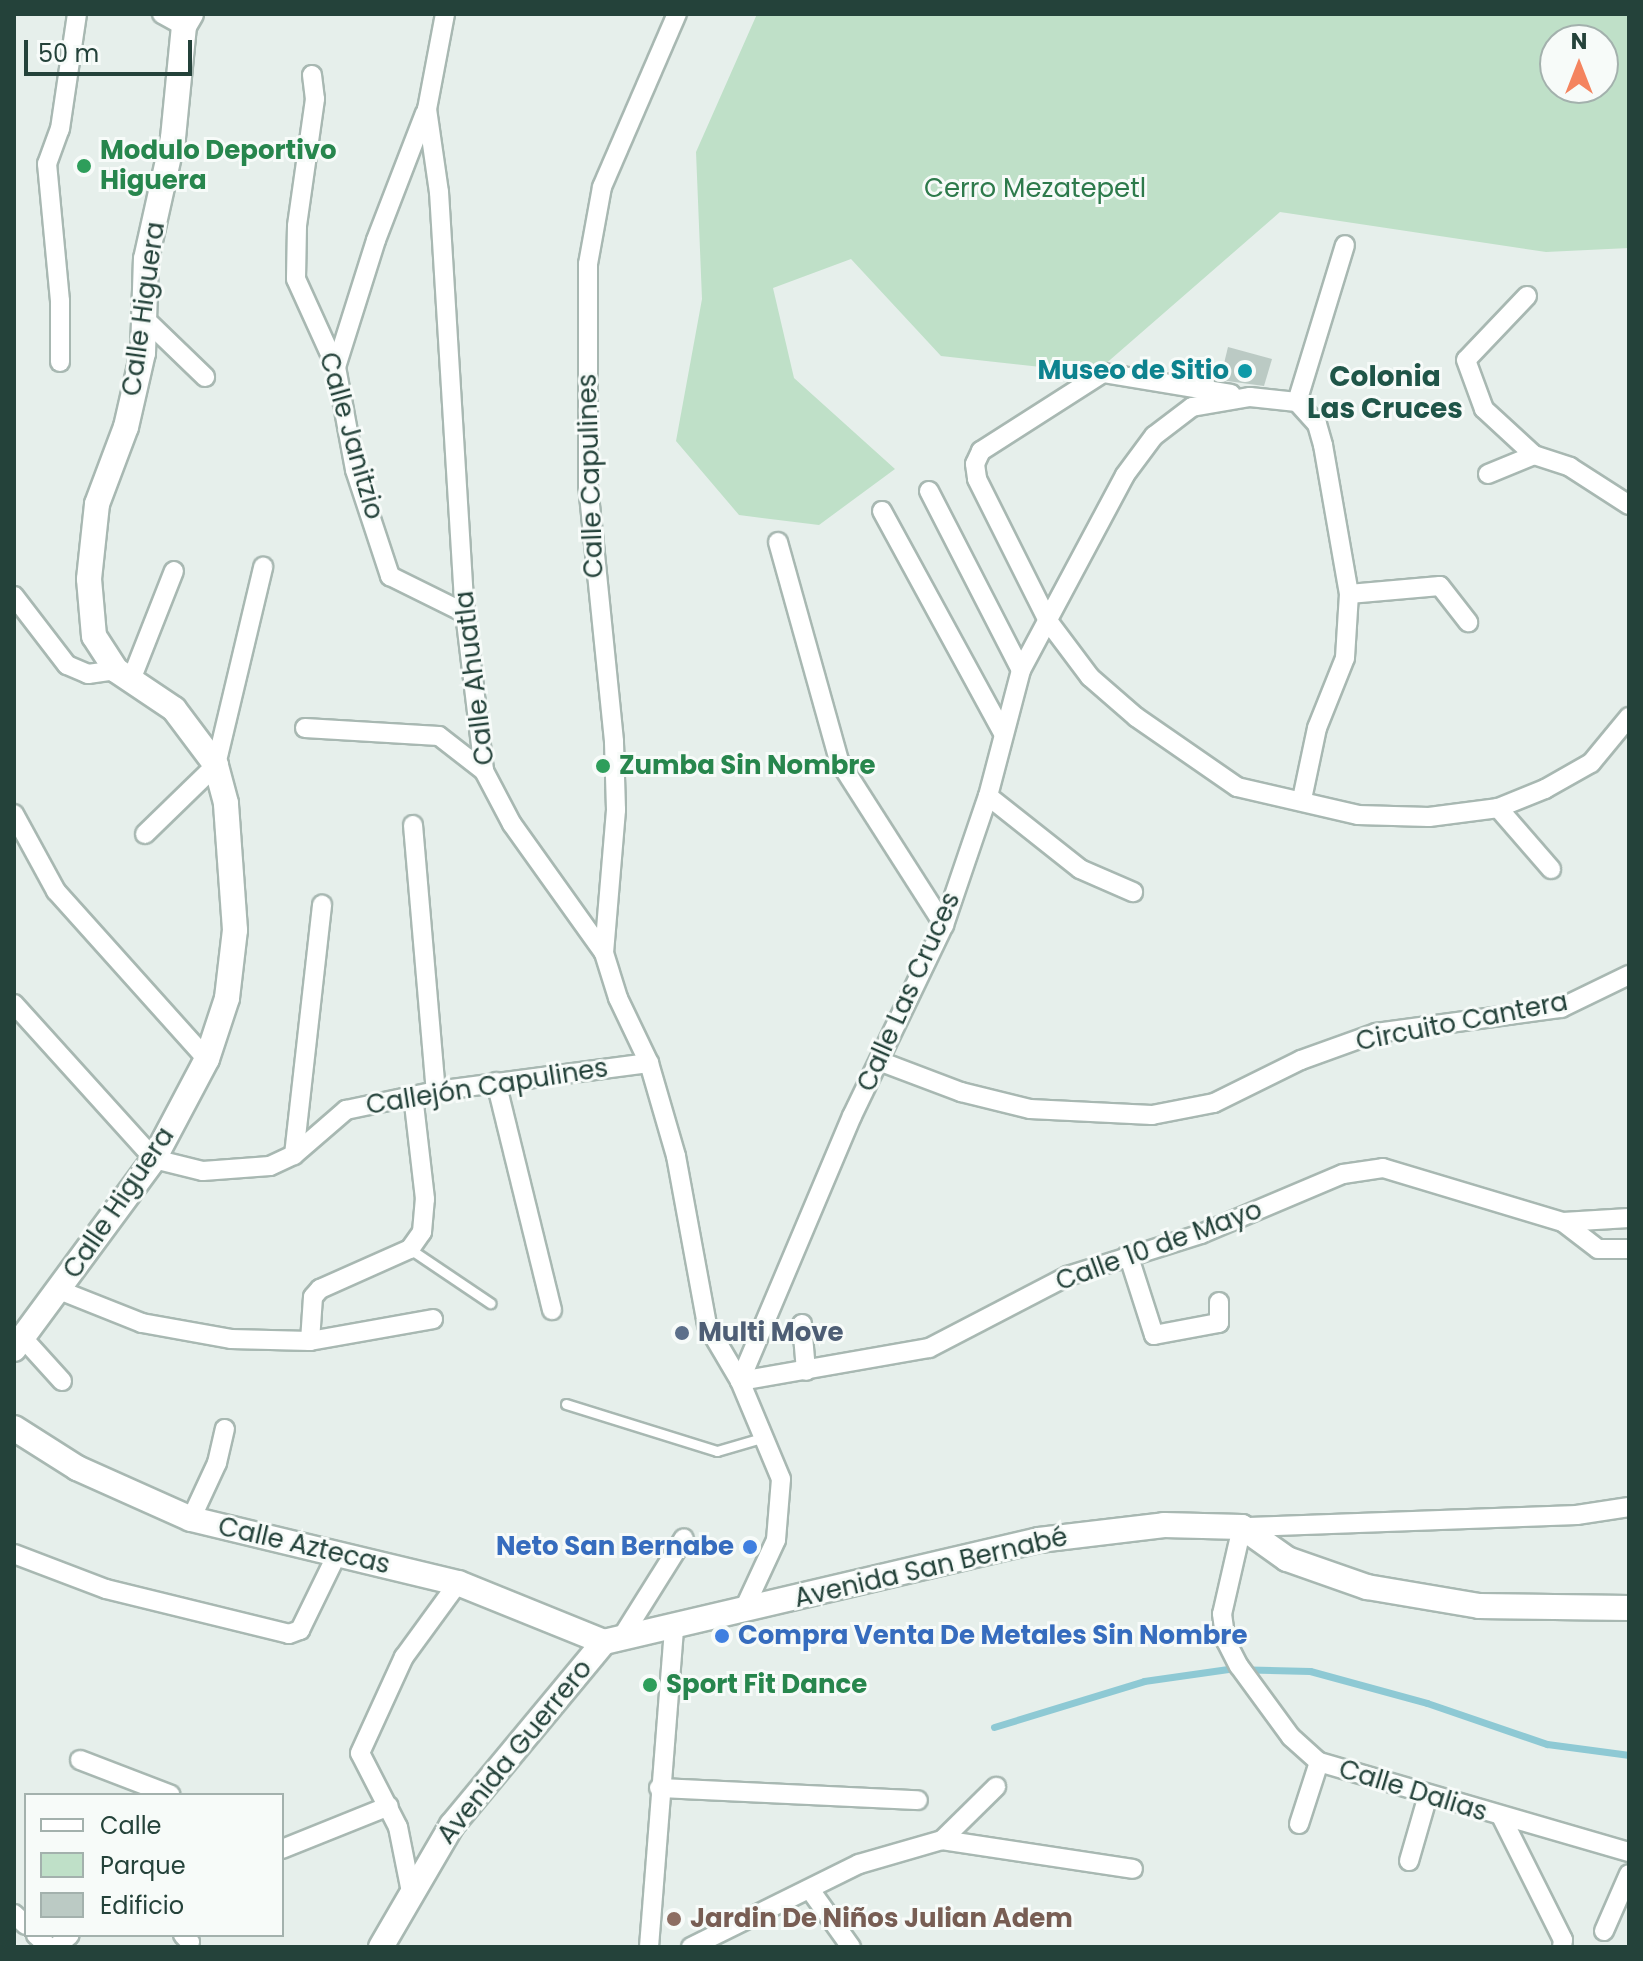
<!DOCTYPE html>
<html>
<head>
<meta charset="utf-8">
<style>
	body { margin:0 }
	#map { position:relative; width:1643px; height:1961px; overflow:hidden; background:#e6efeb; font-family:Poppins,sans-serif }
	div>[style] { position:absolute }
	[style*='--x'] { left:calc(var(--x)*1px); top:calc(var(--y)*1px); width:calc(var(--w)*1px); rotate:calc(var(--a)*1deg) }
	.green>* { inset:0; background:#bfe0c8 }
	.stream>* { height:7px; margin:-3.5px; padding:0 3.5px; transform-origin:3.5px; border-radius:3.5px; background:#8ec9d4 }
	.building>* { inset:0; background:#bbcac4 }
	.roads { filter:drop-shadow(2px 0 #a8b8b2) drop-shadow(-2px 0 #a8b8b2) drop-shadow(0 2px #a8b8b2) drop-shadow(0 -2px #a8b8b2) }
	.lane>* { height:9px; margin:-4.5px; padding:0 4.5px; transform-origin:4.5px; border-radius:4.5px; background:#fff }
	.street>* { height:18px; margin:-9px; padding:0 9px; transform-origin:9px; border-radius:9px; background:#fff }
	.secondary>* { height:24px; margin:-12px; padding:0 12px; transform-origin:12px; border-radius:12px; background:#fff }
	.dots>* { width:22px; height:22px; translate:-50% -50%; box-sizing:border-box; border:4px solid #f7fbf9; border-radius:50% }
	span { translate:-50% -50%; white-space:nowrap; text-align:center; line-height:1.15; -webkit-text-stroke:6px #f7fbf9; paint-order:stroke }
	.leisure-label { font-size:26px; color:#27864d; font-weight:700 }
	.left { translate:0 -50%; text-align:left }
	.park-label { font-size:26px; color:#2d7a4b }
	.street-label { font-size:26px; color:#24423a }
	.culture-label { font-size:26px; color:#0d838f; font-weight:700 }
	.right { translate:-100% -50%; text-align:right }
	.service-label { font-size:26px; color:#4e5e75; font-weight:700 }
	.shop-label { font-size:26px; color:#366cbe; font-weight:700 }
	.education-label { font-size:26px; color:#785e54; font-weight:700 }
	.neighbourhood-label { font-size:28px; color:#1f5548; font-weight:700 }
	.frame { position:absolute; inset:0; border:16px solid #24423a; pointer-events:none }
	.legend { position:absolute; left:24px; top:1793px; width:260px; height:144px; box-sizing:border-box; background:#f7fbf9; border:2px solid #a3b1ad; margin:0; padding:10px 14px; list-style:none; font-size:24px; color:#24423a }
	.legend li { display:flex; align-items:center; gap:16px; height:40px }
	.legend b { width:40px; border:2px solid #a3b1ad }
	.north { position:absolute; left:1539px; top:24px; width:80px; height:80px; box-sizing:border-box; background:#f7fbf9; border:2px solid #a3b1ad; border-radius:50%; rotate:0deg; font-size:22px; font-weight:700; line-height:32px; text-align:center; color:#24423a }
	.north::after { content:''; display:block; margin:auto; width:28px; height:36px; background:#f4845f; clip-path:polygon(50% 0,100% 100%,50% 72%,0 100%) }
	.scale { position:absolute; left:24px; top:40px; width:168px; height:36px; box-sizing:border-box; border:4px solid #24423a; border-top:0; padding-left:10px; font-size:24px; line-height:28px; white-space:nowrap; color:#24423a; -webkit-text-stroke:6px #f7fbf9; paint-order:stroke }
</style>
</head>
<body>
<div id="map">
	<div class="green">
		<i style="clip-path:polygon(evenodd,757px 14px,1629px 14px,1629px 248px,1546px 252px,1280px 212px,1095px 373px,941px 356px,851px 259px,773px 288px,794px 378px,895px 469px,819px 525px,739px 515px,676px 441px,702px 299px,696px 152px,757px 14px,1555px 40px,1603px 40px,1603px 88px,1555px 88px,1555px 40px)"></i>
	</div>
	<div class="stream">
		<i style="--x:994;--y:1727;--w:157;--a:-17"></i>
		<i style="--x:1144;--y:1681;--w:85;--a:-8.1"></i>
		<i style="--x:1228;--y:1669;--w:82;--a:1.4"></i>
		<i style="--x:1310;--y:1671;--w:121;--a:15.3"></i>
		<i style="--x:1427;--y:1703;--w:127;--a:18.9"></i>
		<i style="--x:1547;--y:1744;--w:83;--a:7.6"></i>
	</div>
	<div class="building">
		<i style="clip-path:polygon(1228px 347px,1272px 359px,1264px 386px,1220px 380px)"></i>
	</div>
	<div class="roads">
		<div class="lane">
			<i style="--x:410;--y:1249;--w:97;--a:34"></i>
			<i style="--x:566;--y:1404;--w:158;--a:17.3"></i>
			<i style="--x:717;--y:1451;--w:50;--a:-16.3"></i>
		</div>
		<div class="street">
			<i style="--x:162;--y:14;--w:25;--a:29"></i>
			<i style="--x:445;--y:14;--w:97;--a:100.7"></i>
			<i style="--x:427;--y:109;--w:84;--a:81.8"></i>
			<i style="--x:439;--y:192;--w:422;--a:86.5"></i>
			<i style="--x:465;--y:613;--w:159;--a:83.1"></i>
			<i style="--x:484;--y:771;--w:60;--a:62.2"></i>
			<i style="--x:512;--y:824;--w:158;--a:54.5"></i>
			<i style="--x:604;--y:953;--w:47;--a:72.7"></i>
			<i style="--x:618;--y:998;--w:72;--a:64.5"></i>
			<i style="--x:649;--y:1063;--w:97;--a:73.8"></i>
			<i style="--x:676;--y:1156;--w:172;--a:79.6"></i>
			<i style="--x:707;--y:1325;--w:65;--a:59.5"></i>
			<i style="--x:740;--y:1381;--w:106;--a:67.3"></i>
			<i style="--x:781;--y:1479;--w:61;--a:94.7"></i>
			<i style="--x:776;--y:1540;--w:78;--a:114.9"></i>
			<i style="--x:312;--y:75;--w:24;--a:83"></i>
			<i style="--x:315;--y:99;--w:128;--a:98.1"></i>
			<i style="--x:297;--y:226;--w:53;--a:91.1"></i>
			<i style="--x:296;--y:279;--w:97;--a:65.6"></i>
			<i style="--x:336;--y:367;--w:105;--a:79.5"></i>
			<i style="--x:355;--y:470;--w:112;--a:71.7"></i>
			<i style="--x:390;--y:576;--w:84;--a:26.3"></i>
			<i style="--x:1527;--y:296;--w:88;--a:133.6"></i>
			<i style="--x:1466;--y:360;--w:52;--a:69.8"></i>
			<i style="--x:1484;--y:409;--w:68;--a:42.6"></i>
			<i style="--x:1534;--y:455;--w:38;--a:18"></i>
			<i style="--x:1570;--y:467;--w:70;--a:32.8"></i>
			<i style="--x:144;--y:318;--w:85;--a:44"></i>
			<i style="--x:60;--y:362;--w:61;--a:-90"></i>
			<i style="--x:60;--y:301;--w:138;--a:-95.4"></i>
			<i style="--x:47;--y:164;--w:37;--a:-70"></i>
			<i style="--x:60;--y:129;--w:116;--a:-81.6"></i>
			<i style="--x:336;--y:367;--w:133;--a:-72.5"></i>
			<i style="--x:376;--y:240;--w:136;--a:-68.9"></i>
			<i style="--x:1231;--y:394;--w:130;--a:-170.7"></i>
			<i style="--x:1103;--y:373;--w:145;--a:147.4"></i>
			<i style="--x:981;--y:451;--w:14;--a:115"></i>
			<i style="--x:975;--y:464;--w:15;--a:82"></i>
			<i style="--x:977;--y:479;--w:159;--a:63.4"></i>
			<i style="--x:1048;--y:621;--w:70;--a:53.1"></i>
			<i style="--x:1090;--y:677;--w:61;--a:41"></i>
			<i style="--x:1136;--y:717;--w:123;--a:34.7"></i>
			<i style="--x:1237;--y:787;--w:124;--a:13"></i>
			<i style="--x:1358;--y:815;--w:71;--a:1.6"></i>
			<i style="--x:1429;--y:817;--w:70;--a:-7.4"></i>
			<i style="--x:1498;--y:808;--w:51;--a:-22"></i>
			<i style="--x:1545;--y:789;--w:53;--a:-29.5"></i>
			<i style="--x:1591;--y:763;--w:60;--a:-50.4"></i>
			<i style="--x:1297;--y:402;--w:30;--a:48"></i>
			<i style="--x:1317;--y:424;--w:22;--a:74"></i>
			<i style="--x:1323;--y:445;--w:151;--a:80.1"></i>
			<i style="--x:1349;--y:594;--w:64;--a:93.6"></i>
			<i style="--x:1345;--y:658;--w:75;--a:111.8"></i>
			<i style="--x:1317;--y:728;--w:73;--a:101.9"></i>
			<i style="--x:1297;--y:402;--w:164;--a:-73"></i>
			<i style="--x:1488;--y:474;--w:50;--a:-22.4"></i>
			<i style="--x:929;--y:491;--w:201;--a:62.8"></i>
			<i style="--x:882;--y:511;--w:253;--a:61.4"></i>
			<i style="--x:778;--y:542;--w:227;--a:74.4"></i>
			<i style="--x:839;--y:761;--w:195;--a:57.4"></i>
			<i style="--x:1349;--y:594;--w:91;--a:-5"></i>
			<i style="--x:1440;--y:586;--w:46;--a:52.1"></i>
			<i style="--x:14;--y:596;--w:87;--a:52.5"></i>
			<i style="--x:67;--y:665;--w:23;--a:23"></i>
			<i style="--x:88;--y:674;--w:28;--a:-8"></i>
			<i style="--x:131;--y:680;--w:117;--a:-68.5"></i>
			<i style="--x:305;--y:728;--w:134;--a:3.4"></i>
			<i style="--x:439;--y:736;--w:57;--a:37.9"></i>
			<i style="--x:988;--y:796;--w:117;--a:38.4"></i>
			<i style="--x:1080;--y:869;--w:58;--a:23.5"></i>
			<i style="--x:1498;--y:808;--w:81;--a:49"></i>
			<i style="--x:14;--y:814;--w:88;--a:61.4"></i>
			<i style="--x:56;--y:891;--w:226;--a:48.1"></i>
			<i style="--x:413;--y:825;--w:267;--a:85.1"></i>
			<i style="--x:145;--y:834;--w:99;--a:-44.2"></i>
			<i style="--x:216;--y:765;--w:204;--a:-76.6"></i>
			<i style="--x:604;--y:953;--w:144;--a:-85.2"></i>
			<i style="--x:616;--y:810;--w:69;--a:-91.7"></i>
			<i style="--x:614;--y:741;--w:255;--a:-95.8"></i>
			<i style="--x:588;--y:487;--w:223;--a:-90"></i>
			<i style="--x:588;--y:264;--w:78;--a:-79.7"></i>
			<i style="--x:602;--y:187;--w:189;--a:-66.6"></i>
			<i style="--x:14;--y:1004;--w:209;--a:47.9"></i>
			<i style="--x:154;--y:1159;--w:50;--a:13.8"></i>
			<i style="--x:203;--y:1171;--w:67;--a:-4.3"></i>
			<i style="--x:270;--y:1166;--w:26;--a:-25"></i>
			<i style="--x:294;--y:1155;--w:69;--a:-40.9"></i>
			<i style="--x:346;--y:1110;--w:92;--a:-11.9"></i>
			<i style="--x:436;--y:1091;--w:215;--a:-7.5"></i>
			<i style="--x:879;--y:1061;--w:88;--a:20.7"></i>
			<i style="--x:961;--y:1092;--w:71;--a:13.8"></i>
			<i style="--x:1030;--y:1109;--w:122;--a:2.8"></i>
			<i style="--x:1152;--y:1115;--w:63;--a:-11"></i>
			<i style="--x:1214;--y:1103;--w:97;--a:-26.3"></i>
			<i style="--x:1301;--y:1060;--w:80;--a:-19.8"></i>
			<i style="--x:1376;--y:1033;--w:187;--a:-7.7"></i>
			<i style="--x:1561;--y:1008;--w:76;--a:-25.9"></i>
			<i style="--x:496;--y:1082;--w:235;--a:76.2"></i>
			<i style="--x:294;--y:1155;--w:252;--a:-83.6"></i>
			<i style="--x:1563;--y:1222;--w:44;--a:37.6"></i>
			<i style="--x:1598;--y:1249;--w:31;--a:0"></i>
			<i style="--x:1128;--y:1254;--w:85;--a:72.2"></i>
			<i style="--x:1154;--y:1335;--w:66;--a:-10.5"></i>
			<i style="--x:1219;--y:1323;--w:21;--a:-90"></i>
			<i style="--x:59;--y:1290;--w:89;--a:21.7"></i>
			<i style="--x:142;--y:1323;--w:90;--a:10.2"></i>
			<i style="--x:231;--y:1339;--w:79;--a:1.5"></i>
			<i style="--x:310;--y:1341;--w:44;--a:-86.1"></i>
			<i style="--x:313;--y:1297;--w:11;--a:-49"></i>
			<i style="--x:320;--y:1289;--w:98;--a:-24"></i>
			<i style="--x:410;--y:1249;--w:21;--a:-55"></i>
			<i style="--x:422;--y:1232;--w:33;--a:-85"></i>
			<i style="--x:425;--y:1199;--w:104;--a:-96.6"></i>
			<i style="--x:802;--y:1324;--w:47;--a:85.1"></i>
			<i style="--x:23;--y:1338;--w:58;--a:47.8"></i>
			<i style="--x:310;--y:1341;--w:125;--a:-10.1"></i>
			<i style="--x:740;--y:1381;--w:288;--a:-67.1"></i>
			<i style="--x:852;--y:1116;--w:212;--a:-64.3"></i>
			<i style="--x:944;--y:925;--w:136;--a:-71.2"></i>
			<i style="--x:988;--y:796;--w:130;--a:-75.3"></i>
			<i style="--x:1021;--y:670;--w:221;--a:-61.9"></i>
			<i style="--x:1125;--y:475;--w:49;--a:-53.4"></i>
			<i style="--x:1154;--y:436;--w:48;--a:-37.3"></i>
			<i style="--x:1192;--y:407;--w:59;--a:-9.8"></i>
			<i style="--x:1250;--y:397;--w:47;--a:6.1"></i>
			<i style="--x:740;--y:1381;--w:192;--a:-9.9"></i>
			<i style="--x:929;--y:1348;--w:157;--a:-27.4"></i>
			<i style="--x:1068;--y:1276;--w:139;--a:-17.5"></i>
			<i style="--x:1201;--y:1234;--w:154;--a:-22.9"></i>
			<i style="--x:1343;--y:1174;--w:40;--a:-8.5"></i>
			<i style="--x:1383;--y:1168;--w:188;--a:16.7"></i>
			<i style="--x:1563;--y:1222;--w:66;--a:-3.5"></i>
			<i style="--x:1629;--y:1507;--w:53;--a:171.3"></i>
			<i style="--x:1577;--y:1515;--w:335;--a:177.9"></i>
			<i style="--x:1242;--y:1527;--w:89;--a:102.9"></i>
			<i style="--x:1222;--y:1614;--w:27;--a:82"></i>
			<i style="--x:1226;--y:1641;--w:28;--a:63"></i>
			<i style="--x:1239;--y:1666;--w:88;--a:53.8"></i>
			<i style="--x:1291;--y:1737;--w:38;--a:42"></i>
			<i style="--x:1319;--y:1762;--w:323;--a:16.2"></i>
			<i style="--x:191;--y:1519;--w:62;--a:-65.1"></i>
			<i style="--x:217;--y:1463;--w:35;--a:-77"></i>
			<i style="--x:14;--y:1554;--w:98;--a:20.8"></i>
			<i style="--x:106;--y:1589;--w:188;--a:13.8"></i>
			<i style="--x:289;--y:1634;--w:12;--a:-20"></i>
			<i style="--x:300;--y:1630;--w:85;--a:-64"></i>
			<i style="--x:620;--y:1640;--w:120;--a:-57.9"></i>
			<i style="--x:80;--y:1760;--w:97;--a:21"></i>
			<i style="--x:659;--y:1788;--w:259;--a:2.7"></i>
			<i style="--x:1502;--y:1818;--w:136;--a:63.4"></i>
			<i style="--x:1563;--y:1940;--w:7;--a:98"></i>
			<i style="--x:1299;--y:1824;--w:65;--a:-72.1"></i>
			<i style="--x:942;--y:1840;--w:76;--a:-44.5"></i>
			<i style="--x:282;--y:1849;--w:115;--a:-21.9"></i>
			<i style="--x:1409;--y:1861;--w:69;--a:-73.9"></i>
			<i style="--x:811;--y:1891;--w:69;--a:54.5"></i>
			<i style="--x:411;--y:1892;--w:66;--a:-101.3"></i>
			<i style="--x:398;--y:1827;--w:83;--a:-117.2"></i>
			<i style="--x:360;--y:1753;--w:106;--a:-65.4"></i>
			<i style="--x:404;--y:1657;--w:92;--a:-53.9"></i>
			<i style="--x:14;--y:1914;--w:16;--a:43"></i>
			<i style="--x:1604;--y:1931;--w:62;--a:-66.3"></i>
			<i style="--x:36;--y:1935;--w:18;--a:43"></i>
			<i style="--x:183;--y:1935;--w:10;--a:45"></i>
			<i style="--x:56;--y:1947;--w:18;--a:-41"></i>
			<i style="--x:649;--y:1947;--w:319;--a:-85.5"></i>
			<i style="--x:691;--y:1947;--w:187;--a:-26.3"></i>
			<i style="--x:859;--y:1864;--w:86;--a:-16.1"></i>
			<i style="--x:942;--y:1840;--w:193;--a:8.6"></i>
		</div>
		<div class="secondary">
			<i style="--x:14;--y:1349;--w:236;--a:-53.6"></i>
			<i style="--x:154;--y:1159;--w:113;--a:-62.1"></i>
			<i style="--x:207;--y:1059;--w:64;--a:-71.8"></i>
			<i style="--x:227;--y:998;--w:68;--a:-83.3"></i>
			<i style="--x:235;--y:930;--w:127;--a:-94.1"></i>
			<i style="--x:226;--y:803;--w:39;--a:-105"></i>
			<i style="--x:216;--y:765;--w:70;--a:-126.9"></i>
			<i style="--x:174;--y:709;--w:70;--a:-146.1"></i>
			<i style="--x:116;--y:670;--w:40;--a:-122.9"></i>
			<i style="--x:94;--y:636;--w:57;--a:-95"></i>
			<i style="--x:89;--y:579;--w:75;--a:-83.9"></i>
			<i style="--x:97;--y:504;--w:82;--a:-69.4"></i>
			<i style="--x:126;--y:427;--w:76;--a:-77.1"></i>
			<i style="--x:143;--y:353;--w:94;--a:-88.2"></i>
			<i style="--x:146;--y:259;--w:124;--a:-77.4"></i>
			<i style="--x:173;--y:138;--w:113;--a:-84.4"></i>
			<i style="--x:184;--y:26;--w:14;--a:-60"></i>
			<i style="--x:14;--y:1428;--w:75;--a:32.4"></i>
			<i style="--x:77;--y:1468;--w:125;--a:24.1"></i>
			<i style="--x:191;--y:1519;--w:275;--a:13.5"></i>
			<i style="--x:458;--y:1583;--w:157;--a:22"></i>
			<i style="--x:604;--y:1642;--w:447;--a:-13.2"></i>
			<i style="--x:1039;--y:1540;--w:126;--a:-6.8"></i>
			<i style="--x:1164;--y:1525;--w:78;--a:1.5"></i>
			<i style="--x:1242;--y:1527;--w:55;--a:35.4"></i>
			<i style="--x:1287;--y:1559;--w:85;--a:19.3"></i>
			<i style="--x:1367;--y:1587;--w:114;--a:9.6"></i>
			<i style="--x:1479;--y:1606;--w:150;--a:0.8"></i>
			<i style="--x:381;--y:1947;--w:141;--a:-59.8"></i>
			<i style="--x:452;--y:1825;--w:238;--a:-50.3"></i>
		</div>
	</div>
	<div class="dots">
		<i style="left:84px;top:166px;background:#2e9e5b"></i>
		<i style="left:1245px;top:371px;background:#0f9aa8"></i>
		<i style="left:603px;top:766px;background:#2e9e5b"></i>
		<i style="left:682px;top:1333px;background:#5c6f8a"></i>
		<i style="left:750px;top:1547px;background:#3f7fe0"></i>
		<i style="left:722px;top:1636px;background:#3f7fe0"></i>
		<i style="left:650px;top:1685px;background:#2e9e5b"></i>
		<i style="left:674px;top:1919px;background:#8d6e63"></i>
	</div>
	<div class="leisure-label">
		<span class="left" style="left:100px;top:166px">Modulo Deportivo<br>Higuera</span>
		<span class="left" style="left:619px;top:766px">Zumba Sin Nombre</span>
		<span class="left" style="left:666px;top:1685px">Sport Fit Dance</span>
	</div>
	<div class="park-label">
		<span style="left:1035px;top:189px">Cerro Mezatepetl</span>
	</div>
	<div class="street-label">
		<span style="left:144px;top:309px;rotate:-82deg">Calle Higuera</span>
		<span style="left:351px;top:436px;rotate:74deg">Calle Janitzio</span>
		<span style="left:591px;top:476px;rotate:-92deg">Calle Capulines</span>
		<span style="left:475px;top:678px;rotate:-97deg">Calle Ahuatla</span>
		<span style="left:909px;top:992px;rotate:-66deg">Calle Las Cruces</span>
		<span style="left:1462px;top:1022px;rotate:-11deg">Circuito Cantera</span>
		<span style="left:487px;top:1087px;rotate:-9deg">Callejón Capulines</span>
		<span style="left:119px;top:1203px;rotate:-56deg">Calle Higuera</span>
		<span style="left:1159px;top:1246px;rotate:-20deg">Calle 10 de Mayo</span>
		<span style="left:304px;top:1546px;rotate:13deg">Calle Aztecas</span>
		<span style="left:931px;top:1568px;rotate:-13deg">Avenida San Bernabé</span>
		<span style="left:515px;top:1752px;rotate:-51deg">Avenida Guerrero</span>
		<span style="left:1413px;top:1791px;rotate:17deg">Calle Dalias</span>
	</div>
	<div class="culture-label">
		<span class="right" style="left:1229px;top:371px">Museo de Sitio</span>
	</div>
	<div class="service-label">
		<span class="left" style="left:698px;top:1333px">Multi Move</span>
	</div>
	<div class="shop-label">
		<span class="right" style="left:734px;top:1547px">Neto San Bernabe</span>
		<span class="left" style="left:738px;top:1636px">Compra Venta De Metales Sin Nombre</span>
	</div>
	<div class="education-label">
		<span class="left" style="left:690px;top:1919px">Jardin De Niños Julian Adem</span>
	</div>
	<div class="neighbourhood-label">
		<span style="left:1385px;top:393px">Colonia<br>Las Cruces</span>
	</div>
	<div class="frame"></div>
	<ul class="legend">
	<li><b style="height:10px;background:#fff"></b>Calle</li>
	<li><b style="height:22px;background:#bfe0c8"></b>Parque</li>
	<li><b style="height:22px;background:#bbcac4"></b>Edificio</li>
	</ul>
	<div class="north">N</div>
	<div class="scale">50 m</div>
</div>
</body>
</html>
